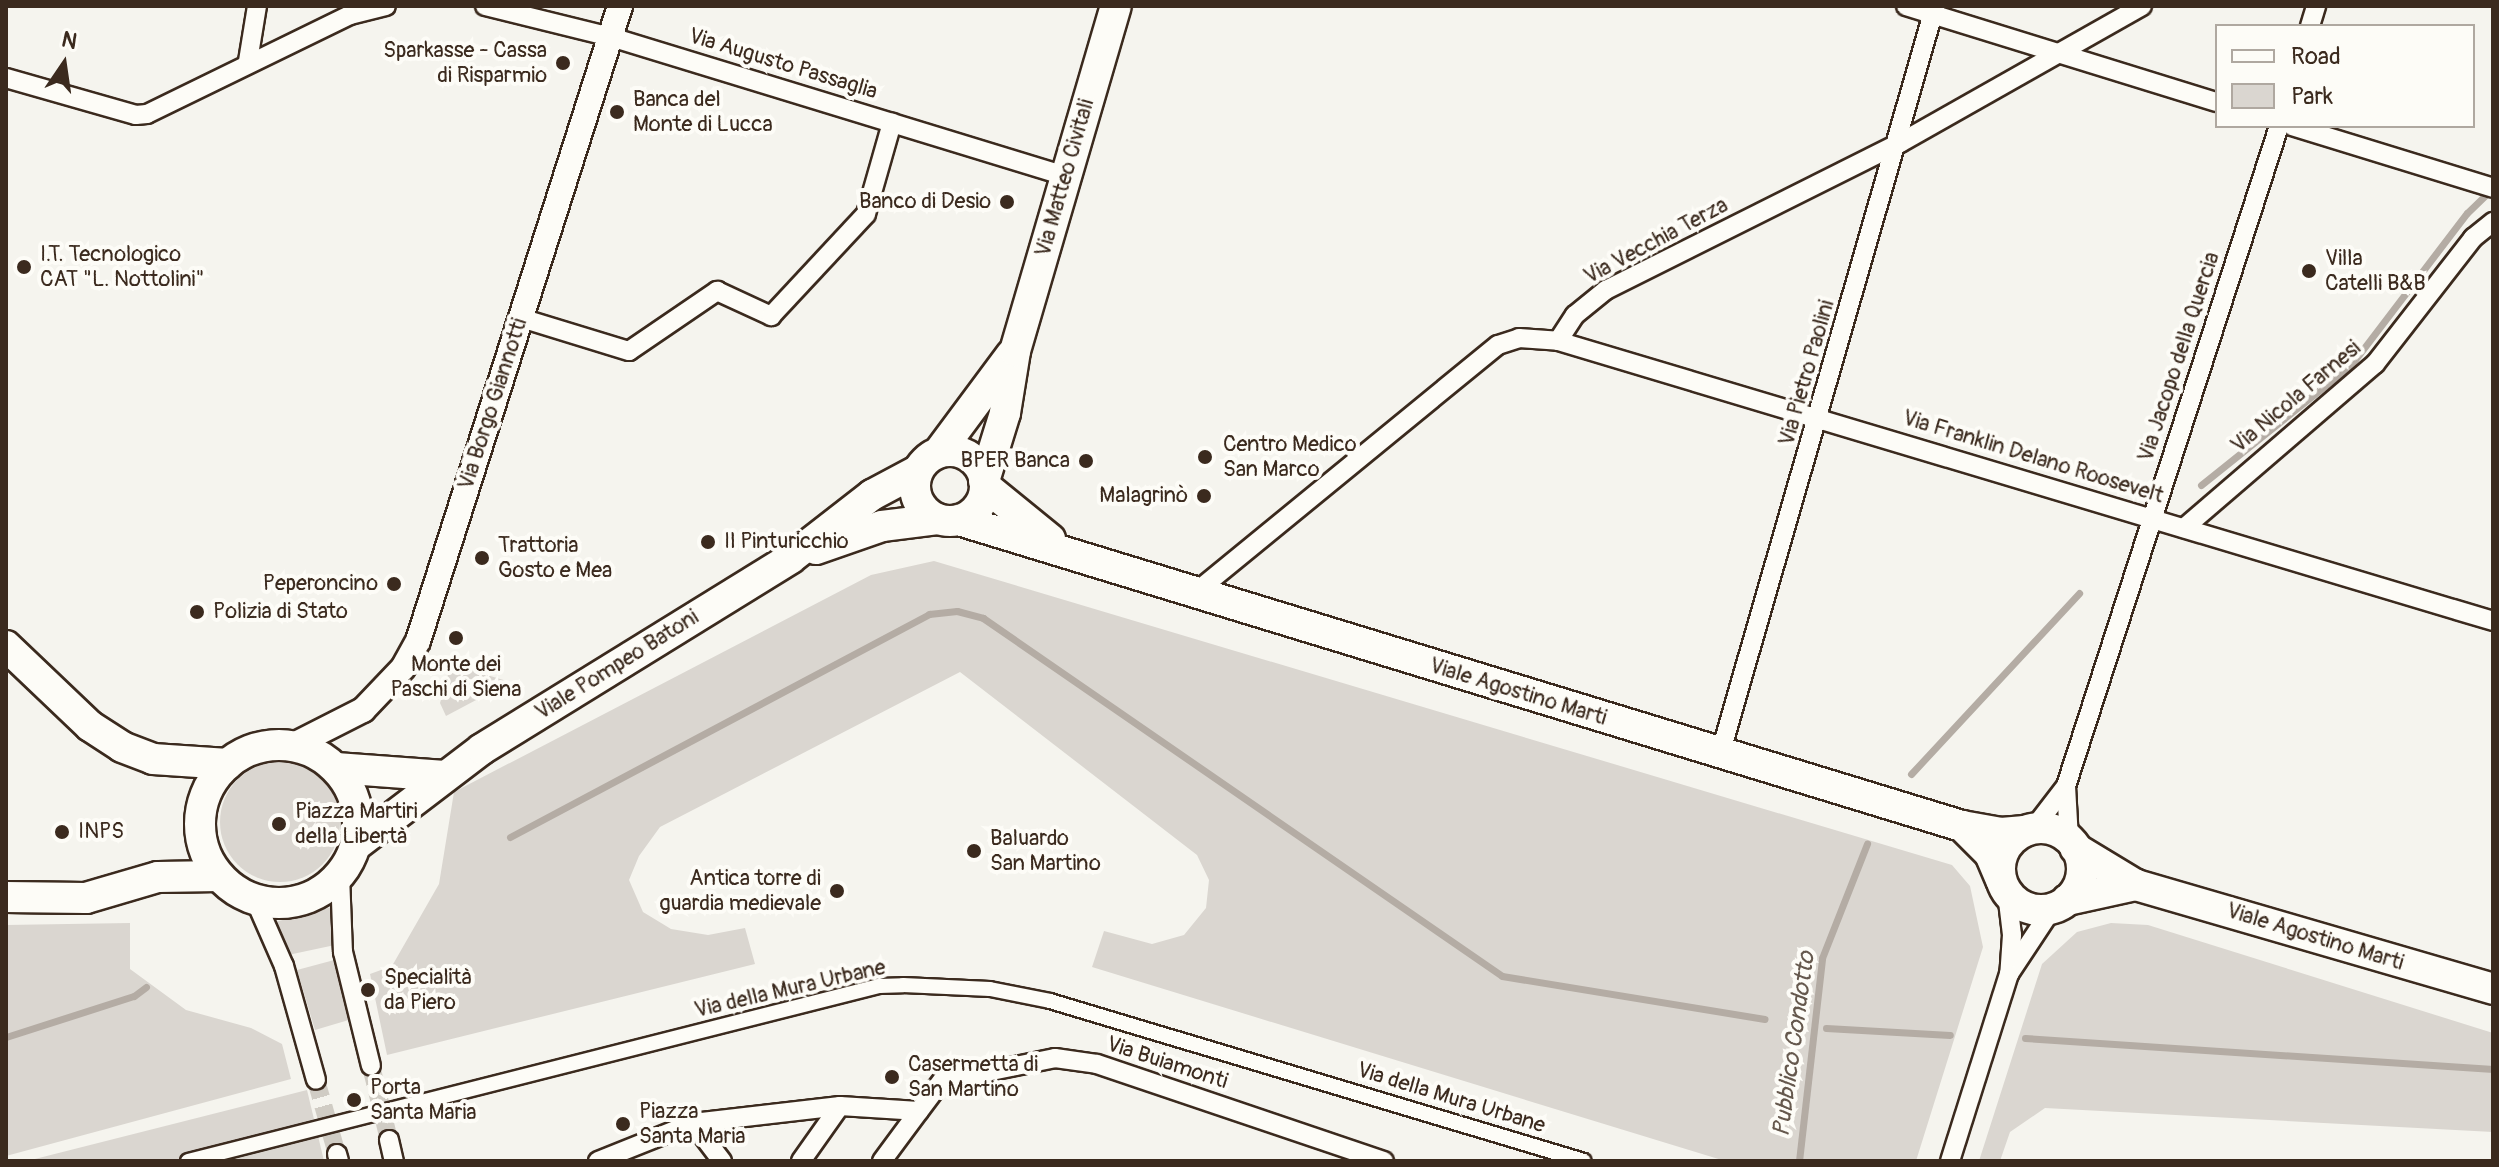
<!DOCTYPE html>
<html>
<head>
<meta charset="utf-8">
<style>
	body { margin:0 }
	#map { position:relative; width:2499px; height:1167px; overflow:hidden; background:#f5f4ee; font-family:Pangolin,sans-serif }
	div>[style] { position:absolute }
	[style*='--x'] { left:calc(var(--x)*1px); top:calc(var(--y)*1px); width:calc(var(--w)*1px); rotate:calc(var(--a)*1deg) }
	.green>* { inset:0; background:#dad6d0 }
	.round { border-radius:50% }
	.stream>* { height:7px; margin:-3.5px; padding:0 3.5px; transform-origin:3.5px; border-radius:3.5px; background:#b4aca4 }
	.minor-tunnel>* { height:18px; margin-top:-9px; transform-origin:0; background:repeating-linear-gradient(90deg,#d0ccc4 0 18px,transparent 0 27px) }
	.roads { filter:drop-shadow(2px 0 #3b2a1e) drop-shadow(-2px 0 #3b2a1e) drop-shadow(0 2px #3b2a1e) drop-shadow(0 -2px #3b2a1e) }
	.pedestrian>* { height:14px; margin:-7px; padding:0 7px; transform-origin:7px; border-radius:7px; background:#fdfcf7 }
	.minor>* { height:18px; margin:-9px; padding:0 9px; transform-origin:9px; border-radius:9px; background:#fdfcf7 }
	.tertiary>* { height:24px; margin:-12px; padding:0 12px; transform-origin:12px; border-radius:12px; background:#fdfcf7 }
	.primary>* { height:30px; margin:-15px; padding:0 15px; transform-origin:15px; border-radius:15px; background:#fdfcf7 }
	.primary>.ring { margin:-15px; padding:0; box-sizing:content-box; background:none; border:30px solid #fdfcf7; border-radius:50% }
	.dots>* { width:22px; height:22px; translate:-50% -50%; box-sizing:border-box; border:4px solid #fdfcf7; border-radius:50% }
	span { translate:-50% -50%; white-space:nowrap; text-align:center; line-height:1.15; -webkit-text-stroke:8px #fdfcf7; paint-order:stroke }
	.poi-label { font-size:22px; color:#3b2a1e }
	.right { translate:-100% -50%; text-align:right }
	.left { translate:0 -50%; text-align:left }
	.street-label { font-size:22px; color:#3b2a1e }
	.water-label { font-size:24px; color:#65584d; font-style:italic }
	.frame { position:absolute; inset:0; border:8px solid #3b2a1e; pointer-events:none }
	.legend { position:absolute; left:2215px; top:24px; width:260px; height:104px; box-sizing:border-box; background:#fdfcf7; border:2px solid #afa8a0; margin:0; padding:10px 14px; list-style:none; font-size:24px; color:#3b2a1e }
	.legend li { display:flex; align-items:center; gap:16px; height:40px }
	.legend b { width:40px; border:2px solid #afa8a0 }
	.north { position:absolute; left:24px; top:24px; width:80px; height:80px; -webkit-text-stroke:6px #fdfcf7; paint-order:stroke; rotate:13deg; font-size:22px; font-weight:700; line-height:32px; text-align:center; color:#3b2a1e }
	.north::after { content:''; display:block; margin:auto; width:28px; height:36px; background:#3b2a1e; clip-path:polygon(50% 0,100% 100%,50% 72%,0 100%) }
</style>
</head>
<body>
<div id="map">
	<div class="green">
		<i style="clip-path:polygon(934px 561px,1952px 865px,1970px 886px,1983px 947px,1916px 1161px,1725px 1161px,1092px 967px,1104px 931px,1152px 944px,1184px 935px,1206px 908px,1209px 880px,1197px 855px,960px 672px,660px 827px,639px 856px,629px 880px,643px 912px,671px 929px,708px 935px,745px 928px,755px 964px,387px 1055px,370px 974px,392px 966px,439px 884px,454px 792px,871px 575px)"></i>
		<i style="clip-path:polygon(451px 664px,510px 682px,446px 716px,440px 703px)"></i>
		<i class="round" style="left:220px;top:762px;width:120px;height:120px"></i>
		<i style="clip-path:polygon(332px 907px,335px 945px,288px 955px,275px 922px)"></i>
		<i style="clip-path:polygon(130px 923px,130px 969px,186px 1010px,251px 1028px,282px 1044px,291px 1079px,6px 1156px,6px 925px)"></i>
		<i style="clip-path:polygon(2111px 923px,2148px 925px,2493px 1033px,2493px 1132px,2045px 1108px,2010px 1132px,2000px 1161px,1979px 1161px,2042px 964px,2077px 932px)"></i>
		<i style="clip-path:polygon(338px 959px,352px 1019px,315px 1030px,297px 970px)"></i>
		<i style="clip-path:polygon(307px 1090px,324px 1161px,27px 1161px)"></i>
	</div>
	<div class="stream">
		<i style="--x:2201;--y:485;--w:192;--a:-38.7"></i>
		<i style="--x:2351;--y:365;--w:191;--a:-52.7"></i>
		<i style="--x:2467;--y:213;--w:33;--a:-44"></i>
		<i style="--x:1911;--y:774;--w:247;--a:-47.1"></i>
		<i style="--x:510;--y:837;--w:475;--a:-28"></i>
		<i style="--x:929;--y:614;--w:28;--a:-6"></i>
		<i style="--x:957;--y:611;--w:27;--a:15"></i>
		<i style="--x:983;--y:618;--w:630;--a:34.6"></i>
		<i style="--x:1502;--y:976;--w:266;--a:9.3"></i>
		<i style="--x:1826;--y:1028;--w:124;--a:3.2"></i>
		<i style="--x:6;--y:1037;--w:134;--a:-17.8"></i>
		<i style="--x:134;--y:996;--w:15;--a:-37"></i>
		<i style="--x:2025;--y:1038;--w:469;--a:3.8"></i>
		<i style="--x:1799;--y:1161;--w:204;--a:-83.5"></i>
		<i style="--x:1822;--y:958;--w:123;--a:-68.5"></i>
	</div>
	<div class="minor-tunnel">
		<i style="--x:371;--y:1066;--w:76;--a:76.3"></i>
		<i style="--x:316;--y:1080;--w:77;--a:74.2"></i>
	</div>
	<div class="roads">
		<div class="pedestrian">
			<i style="--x:188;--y:1161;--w:713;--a:-14.21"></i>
			<i style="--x:879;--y:986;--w:24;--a:-2"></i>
			<i style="--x:903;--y:985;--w:87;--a:2.6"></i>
			<i style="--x:990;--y:989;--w:61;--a:11.3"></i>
			<i style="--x:1050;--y:1001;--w:557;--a:16.68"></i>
		</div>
		<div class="minor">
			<i style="--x:485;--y:6;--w:130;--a:13.8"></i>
			<i style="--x:611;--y:37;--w:476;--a:17"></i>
			<i style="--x:1906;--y:6;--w:325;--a:17.2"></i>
			<i style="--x:2310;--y:26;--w:21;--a:-73"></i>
			<i style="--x:248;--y:61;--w:56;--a:-80.7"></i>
			<i style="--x:6;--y:78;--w:135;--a:15.9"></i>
			<i style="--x:136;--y:115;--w:11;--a:-5"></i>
			<i style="--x:147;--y:114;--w:226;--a:-26"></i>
			<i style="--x:350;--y:15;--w:37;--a:-14"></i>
			<i style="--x:2292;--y:126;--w:210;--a:17.1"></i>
			<i style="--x:521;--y:318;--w:113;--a:17"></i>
			<i style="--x:629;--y:351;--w:107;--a:-34.3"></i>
			<i style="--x:717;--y:291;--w:60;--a:24.8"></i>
			<i style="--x:771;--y:316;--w:139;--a:-47"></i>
			<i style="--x:866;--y:214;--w:95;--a:-74.1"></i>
			<i style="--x:1558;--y:341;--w:31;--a:-57"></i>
			<i style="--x:1575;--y:315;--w:40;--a:-39"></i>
			<i style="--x:1606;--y:290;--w:329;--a:-26.6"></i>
			<i style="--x:1900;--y:143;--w:278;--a:-29.5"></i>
			<i style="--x:2184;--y:528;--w:252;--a:-40.7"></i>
			<i style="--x:2375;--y:364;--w:160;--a:-52.1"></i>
			<i style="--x:2473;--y:238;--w:26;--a:-39"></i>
			<i style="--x:1196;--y:592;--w:390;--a:-39.3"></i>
			<i style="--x:1498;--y:345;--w:22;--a:-18"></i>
			<i style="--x:1519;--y:338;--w:39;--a:4"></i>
			<i style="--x:1558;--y:341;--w:976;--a:16.67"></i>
			<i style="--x:1721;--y:751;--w:775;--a:-73.97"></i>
			<i style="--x:2066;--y:786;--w:694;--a:-72.11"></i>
			<i style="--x:2033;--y:829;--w:54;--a:-52.5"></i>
			<i style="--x:2066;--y:786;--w:54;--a:86.8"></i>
			<i style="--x:340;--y:875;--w:77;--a:87.8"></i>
			<i style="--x:343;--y:952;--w:117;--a:76.2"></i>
			<i style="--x:2007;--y:893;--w:42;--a:83.2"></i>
			<i style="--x:2012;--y:935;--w:39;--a:94"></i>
			<i style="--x:2009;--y:974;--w:78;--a:-56.5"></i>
			<i style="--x:255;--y:900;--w:72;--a:66.3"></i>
			<i style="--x:284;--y:966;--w:118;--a:74.3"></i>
			<i style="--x:693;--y:1123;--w:48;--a:52.7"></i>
			<i style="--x:389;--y:1140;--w:22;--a:77"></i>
			<i style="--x:337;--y:1154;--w:7;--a:74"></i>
			<i style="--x:598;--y:1161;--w:102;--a:-21.8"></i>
			<i style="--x:693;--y:1123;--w:148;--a:-6.6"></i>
			<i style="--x:840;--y:1106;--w:79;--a:3.6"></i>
			<i style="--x:919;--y:1111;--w:38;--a:-53"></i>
			<i style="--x:942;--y:1081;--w:115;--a:-11.5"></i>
			<i style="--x:1055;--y:1058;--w:42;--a:8.1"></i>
			<i style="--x:1097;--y:1064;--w:303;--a:18.7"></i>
			<i style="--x:801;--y:1161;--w:67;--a:-54.7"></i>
			<i style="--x:882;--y:1161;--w:62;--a:-53.5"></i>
			<i style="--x:1950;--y:1161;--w:196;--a:-72.5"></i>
		</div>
		<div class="tertiary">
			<i style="--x:292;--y:746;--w:80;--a:-26.9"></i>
			<i style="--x:363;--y:710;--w:58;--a:-46.4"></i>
			<i style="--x:403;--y:668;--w:31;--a:-61"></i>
			<i style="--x:418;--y:641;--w:666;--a:-72.35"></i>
		</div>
		<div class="primary">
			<i class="ring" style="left:915px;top:451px;width:40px;height:40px"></i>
			<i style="--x:939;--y:452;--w:121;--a:-53.4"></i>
			<i style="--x:984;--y:481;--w:71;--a:-72.8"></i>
			<i style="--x:1005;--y:413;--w:63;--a:-80.8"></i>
			<i style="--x:1015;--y:351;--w:359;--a:-73.7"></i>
			<i style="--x:985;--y:486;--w:84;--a:39.2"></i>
			<i style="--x:959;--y:520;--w:1049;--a:16.97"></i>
			<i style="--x:816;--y:549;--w:70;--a:-19.2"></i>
			<i style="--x:882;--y:526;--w:56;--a:-7.1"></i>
			<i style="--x:6;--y:646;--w:116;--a:43.6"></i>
			<i style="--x:90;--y:726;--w:38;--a:33"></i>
			<i style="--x:122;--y:747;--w:33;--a:21"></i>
			<i style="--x:153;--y:759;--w:75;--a:3.8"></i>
			<i class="ring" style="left:200px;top:745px;width:128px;height:128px"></i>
			<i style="--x:336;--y:768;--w:109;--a:4.2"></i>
			<i class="ring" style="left:2000px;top:828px;width:52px;height:52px"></i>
			<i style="--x:356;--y:845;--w:158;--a:-37.3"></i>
			<i style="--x:482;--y:749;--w:363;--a:-31.7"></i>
			<i style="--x:791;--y:558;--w:103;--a:-37.9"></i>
			<i style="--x:872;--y:495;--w:51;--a:-28.1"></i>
			<i style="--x:2001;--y:880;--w:28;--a:-113"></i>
			<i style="--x:1990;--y:854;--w:40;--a:-135"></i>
			<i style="--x:1962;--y:826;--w:40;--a:10"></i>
			<i style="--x:2001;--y:833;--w:24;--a:-5"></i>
			<i style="--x:2136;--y:885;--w:372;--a:16.2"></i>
			<i style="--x:6;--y:897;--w:80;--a:0.7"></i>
			<i style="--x:86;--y:898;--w:75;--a:-16.3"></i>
			<i style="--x:158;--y:877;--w:61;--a:-0.9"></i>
			<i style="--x:2067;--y:900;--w:71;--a:-12.3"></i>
			<i style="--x:2136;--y:885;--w:71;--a:-148.8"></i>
		</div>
	</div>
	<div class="dots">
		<i style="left:563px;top:63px;background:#3b2a1e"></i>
		<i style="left:617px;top:112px;background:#3b2a1e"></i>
		<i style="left:1007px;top:202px;background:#3b2a1e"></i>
		<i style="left:24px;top:267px;background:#3b2a1e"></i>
		<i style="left:2309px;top:271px;background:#3b2a1e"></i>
		<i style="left:1205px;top:457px;background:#3b2a1e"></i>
		<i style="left:1086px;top:461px;background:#3b2a1e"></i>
		<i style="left:1204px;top:496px;background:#3b2a1e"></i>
		<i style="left:708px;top:542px;background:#3b2a1e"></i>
		<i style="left:482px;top:558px;background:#3b2a1e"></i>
		<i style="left:394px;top:584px;background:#3b2a1e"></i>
		<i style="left:197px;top:612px;background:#3b2a1e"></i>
		<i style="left:456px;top:638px;background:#3b2a1e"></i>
		<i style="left:279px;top:824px;background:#3b2a1e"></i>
		<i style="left:62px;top:832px;background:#3b2a1e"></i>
		<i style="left:974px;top:851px;background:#3b2a1e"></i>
		<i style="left:837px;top:891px;background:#3b2a1e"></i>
		<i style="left:368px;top:990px;background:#3b2a1e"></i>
		<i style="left:892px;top:1077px;background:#3b2a1e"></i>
		<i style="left:354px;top:1100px;background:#3b2a1e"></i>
		<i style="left:623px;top:1124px;background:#3b2a1e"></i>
	</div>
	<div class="poi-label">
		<span class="right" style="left:547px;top:63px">Sparkasse - Cassa<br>di Risparmio</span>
		<span class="left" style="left:633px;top:112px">Banca del<br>Monte di Lucca</span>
		<span class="right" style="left:991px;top:202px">Banco di Desio</span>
		<span class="left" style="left:40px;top:267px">I.T. Tecnologico<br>CAT "L. Nottolini"</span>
		<span class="left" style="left:2325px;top:271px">Villa<br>Catelli B&amp;B</span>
		<span class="left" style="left:1223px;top:457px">Centro Medico<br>San Marco</span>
		<span class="right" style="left:1070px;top:461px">BPER Banca</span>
		<span class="right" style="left:1188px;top:496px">Malagrinò</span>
		<span class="left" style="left:724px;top:542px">Il Pinturicchio</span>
		<span class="left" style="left:498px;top:558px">Trattoria<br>Gosto e Mea</span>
		<span class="right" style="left:378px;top:584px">Peperoncino</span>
		<span class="left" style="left:213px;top:612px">Polizia di Stato</span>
		<span style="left:456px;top:677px">Monte dei<br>Paschi di Siena</span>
		<span class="left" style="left:295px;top:824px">Piazza Martiri<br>della Libertà</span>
		<span class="left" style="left:78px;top:832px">INPS</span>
		<span class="left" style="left:990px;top:851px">Baluardo<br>San Martino</span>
		<span class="right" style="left:821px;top:891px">Antica torre di<br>guardia medievale</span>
		<span class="left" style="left:384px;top:990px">Specialità<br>da Piero</span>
		<span class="left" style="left:908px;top:1077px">Casermetta di<br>San Martino</span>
		<span class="left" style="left:370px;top:1100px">Porta<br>Santa Maria</span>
		<span class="left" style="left:639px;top:1124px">Piazza<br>Santa Maria</span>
	</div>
	<div class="street-label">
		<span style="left:783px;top:64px;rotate:17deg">Via Augusto Passaglia</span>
		<span style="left:1065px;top:178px;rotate:-74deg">Via Matteo Civitali</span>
		<span style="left:1656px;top:241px;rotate:-28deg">Via Vecchia Terza</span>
		<span style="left:2179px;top:357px;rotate:-72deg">Via Jacopo della Quercia</span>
		<span style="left:1807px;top:373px;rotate:-74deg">Via Pietro Paolini</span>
		<span style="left:2296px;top:397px;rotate:-40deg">Via Nicola Farnesi</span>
		<span style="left:493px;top:404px;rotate:-72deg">Via Borgo Giannotti</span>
		<span style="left:2033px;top:457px;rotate:17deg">Via Franklin Delano Roosevelt</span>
		<span style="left:617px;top:665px;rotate:-32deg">Viale Pompeo Batoni</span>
		<span style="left:1518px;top:692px;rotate:17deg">Viale Agostino Marti</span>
		<span style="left:2315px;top:937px;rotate:17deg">Viale Agostino Marti</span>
		<span style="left:790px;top:989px;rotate:-13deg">Via della Mura Urbane</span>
		<span style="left:1167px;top:1063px;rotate:18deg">Via Buiamonti</span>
		<span style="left:1451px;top:1098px;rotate:17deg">Via della Mura Urbane</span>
	</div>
	<div class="water-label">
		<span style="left:1794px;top:1044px;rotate:-82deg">Pubblico Condotto</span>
	</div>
	<div class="frame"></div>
	<ul class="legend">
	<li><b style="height:10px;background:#fdfcf7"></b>Road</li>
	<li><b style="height:22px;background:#dad6d0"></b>Park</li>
	</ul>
	<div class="north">N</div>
</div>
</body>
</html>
